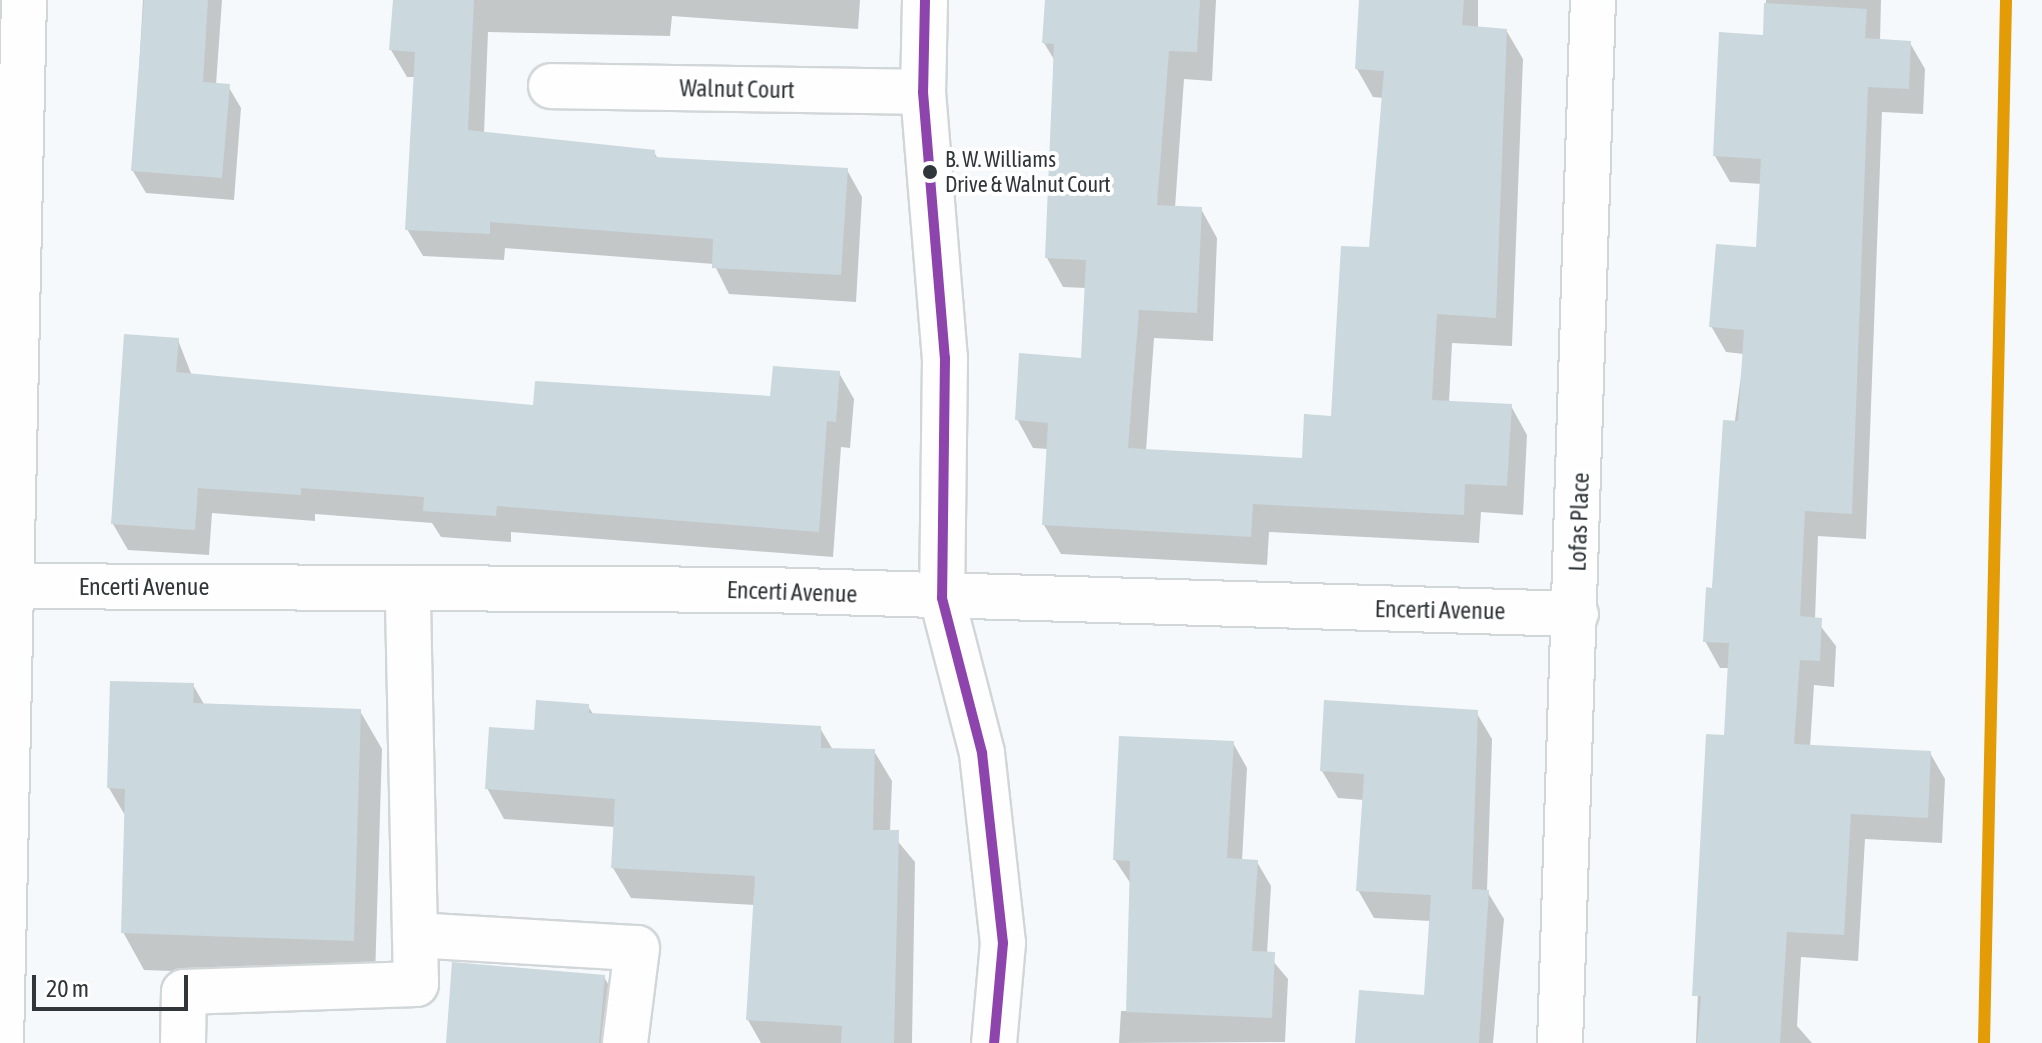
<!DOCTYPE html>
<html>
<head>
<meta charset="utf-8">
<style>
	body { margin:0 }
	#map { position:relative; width:2042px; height:1043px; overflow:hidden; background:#f5f9fb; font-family:"Asap Condensed",sans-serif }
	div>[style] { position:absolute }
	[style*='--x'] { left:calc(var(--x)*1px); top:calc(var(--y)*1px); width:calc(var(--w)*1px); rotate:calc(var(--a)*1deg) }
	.shadow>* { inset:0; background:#0003 }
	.building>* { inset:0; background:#cbd8de }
	.roads { filter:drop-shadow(2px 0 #d1d6d8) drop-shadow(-2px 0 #d1d6d8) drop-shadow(0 2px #d1d6d8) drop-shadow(0 -2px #d1d6d8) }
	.minor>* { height:44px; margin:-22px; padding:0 22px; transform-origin:22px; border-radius:22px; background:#fefefe }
	.bus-1>* { height:10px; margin:-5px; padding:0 5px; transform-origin:5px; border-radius:5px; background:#8e44ad }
	.rail-1>* { height:12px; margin:-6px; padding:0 6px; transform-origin:6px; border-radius:6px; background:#e39b06 }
	.dots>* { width:22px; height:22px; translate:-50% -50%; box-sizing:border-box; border:4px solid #fff; border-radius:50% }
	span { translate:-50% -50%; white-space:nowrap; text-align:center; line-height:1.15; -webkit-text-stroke:8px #fff; paint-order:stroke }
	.bus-label { font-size:22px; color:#303639 }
	.left { translate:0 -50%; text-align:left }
	.street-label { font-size:24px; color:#303639 }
	.scale { position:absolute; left:32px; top:975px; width:156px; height:36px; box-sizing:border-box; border:4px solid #303639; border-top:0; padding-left:10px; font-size:24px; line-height:28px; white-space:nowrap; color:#303639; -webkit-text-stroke:6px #fff; paint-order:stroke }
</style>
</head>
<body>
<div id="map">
	<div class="shadow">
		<i style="clip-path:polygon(143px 0,222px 0,216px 85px,228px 86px,241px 108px,234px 200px,146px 193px,133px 171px)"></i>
		<i style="clip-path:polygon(412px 0,860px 0,858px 29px,672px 16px,670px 36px,488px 32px,484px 134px,654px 152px,658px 159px,847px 170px,862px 197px,856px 302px,729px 294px,714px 264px,505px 248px,504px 260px,423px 256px,407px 229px,416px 77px,407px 77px,391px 50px)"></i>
		<i style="clip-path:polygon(1047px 0,1216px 0,1212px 81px,1184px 79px,1175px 208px,1201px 209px,1217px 238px,1213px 341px,1154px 338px,1146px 451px,1303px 460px,1333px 418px,1371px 250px,1384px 98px,1373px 97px,1357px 69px,1361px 0,1478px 0,1478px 29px,1506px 30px,1523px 59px,1512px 346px,1452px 343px,1449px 403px,1511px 406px,1527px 435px,1523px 515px,1481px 512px,1479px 543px,1269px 532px,1267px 565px,1061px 554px,1044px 525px,1048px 449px,1033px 448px,1017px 419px,1083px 361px,1086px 288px,1063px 287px,1047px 258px,1055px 61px,1044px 43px)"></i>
		<i style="clip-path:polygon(1766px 0,1881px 0,1880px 41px,1910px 43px,1925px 69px,1923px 114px,1882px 112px,1866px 539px,1818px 536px,1815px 619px,1836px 646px,1834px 687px,1814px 685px,1810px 747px,1930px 753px,1945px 779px,1942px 843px,1865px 839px,1858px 961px,1801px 957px,1797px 1026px,1812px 1043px,1696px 1043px,1708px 737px,1726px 738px,1730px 668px,1720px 668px,1705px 641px,1744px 354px,1726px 352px,1711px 326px,1758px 249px,1762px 184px,1730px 182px,1715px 156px,1765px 37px)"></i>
		<i style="clip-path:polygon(178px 340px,192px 376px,535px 407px,772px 399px,839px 373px,854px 399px,850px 448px,841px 447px,833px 557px,511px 532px,511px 542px,441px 537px,432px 523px,315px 514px,315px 521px,212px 513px,209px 555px,128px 550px,113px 524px)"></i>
		<i style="clip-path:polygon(193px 685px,205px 706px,360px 711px,382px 749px,375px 978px,144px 970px,123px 932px,126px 817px,109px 788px)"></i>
		<i style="clip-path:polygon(588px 706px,593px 714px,820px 728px,833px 750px,874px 751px,892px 781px,890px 832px,915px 862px,912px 1043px,761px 1043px,748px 1020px,755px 905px,631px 898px,613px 868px,615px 827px,504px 819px,487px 788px,536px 732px)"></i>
		<i style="clip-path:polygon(1476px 712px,1492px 739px,1487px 891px,1504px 919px,1493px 1043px,1355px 1043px,1426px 997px,1431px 921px,1374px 918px,1358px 890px,1364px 800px,1338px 798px,1322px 771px)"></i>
		<i style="clip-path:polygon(1233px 743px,1247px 768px,1242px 861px,1257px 862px,1271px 886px,1267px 954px,1288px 979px,1285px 1042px,1119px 1043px,1121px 1011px,1129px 1011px,1131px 884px,1115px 860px)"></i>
		<i style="clip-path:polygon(604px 977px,622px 1008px,619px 1043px,448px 1043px)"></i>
	</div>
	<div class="building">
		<i style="clip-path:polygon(144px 0,208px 0,203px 82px,230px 84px,222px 178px,131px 171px)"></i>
		<i style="clip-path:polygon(393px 0,474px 0,468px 130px,655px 150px,655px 157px,848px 168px,841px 275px,712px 268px,713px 239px,490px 222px,490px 234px,405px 230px,415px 52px,389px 50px)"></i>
		<i style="clip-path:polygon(1045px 0,1200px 0,1197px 52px,1169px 51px,1157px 205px,1202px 207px,1197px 313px,1139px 310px,1128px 448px,1302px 458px,1304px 414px,1331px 416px,1341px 246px,1369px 247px,1384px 71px,1355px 69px,1359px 0,1464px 0,1462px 25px,1507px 29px,1496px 318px,1437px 314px,1432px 400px,1512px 404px,1507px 486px,1465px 484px,1464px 515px,1253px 504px,1251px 537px,1042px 525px,1048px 423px,1015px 420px,1019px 353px,1081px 358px,1086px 260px,1045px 258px,1054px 44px,1042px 43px)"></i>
		<i style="clip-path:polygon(1764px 3px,1867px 9px,1865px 38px,1911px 41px,1909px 89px,1868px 87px,1852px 514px,1805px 511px,1800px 616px,1822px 618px,1820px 661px,1800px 660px,1794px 744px,1931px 751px,1928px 818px,1851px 814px,1844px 935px,1787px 932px,1780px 1043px,1697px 1043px,1701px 996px,1692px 996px,1706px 734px,1724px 735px,1729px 643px,1703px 642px,1706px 587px,1712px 588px,1723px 420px,1738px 421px,1744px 330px,1709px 327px,1716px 244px,1756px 247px,1761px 159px,1713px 156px,1719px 32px,1763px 35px)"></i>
		<i style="clip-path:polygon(124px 334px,179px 338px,176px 372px,533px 405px,535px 381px,770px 396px,773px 366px,840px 371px,836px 422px,827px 421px,819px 532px,497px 506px,496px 516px,423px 511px,424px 497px,301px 488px,301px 495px,198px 488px,195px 530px,111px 524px)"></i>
		<i style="clip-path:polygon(110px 681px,194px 683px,193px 703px,361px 709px,354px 941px,121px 933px,125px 789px,107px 788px)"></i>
		<i style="clip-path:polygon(536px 700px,589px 704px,589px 713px,821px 726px,821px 748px,875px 749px,873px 830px,899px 830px,894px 1043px,841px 1043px,842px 1026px,746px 1020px,755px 876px,611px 868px,615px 799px,485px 789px,489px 727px,534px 730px)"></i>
		<i style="clip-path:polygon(1324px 700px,1478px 710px,1472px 889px,1489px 890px,1479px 1043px,1355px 1043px,1359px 990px,1424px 995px,1431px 895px,1356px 891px,1364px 774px,1320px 771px)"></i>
		<i style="clip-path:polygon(1119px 736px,1234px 741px,1227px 858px,1258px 860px,1252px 951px,1275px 952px,1272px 1018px,1126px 1012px,1130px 861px,1113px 860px)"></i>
		<i style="clip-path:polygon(452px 962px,605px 975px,599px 1043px,446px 1043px)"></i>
	</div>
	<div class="roads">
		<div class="minor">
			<i style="--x:925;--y:0;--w:92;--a:91.2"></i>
			<i style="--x:923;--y:92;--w:267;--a:85.3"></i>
			<i style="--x:945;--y:358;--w:240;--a:90.7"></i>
			<i style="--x:942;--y:598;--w:160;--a:75.5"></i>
			<i style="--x:982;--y:753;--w:191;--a:83.7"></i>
			<i style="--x:1003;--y:943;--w:100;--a:95.1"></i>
			<i style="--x:551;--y:86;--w:372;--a:0.9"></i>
			<i style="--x:8;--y:586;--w:759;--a:0.3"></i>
			<i style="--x:767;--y:590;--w:809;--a:1.7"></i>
			<i style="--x:415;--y:935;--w:222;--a:3.4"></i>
			<i style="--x:637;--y:948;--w:96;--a:97.2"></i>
			<i style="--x:1;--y:1043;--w:1043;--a:-88.74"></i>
			<i style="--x:183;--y:1043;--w:51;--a:-88.9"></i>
			<i style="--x:184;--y:992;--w:232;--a:-2"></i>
			<i style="--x:416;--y:984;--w:396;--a:-91.2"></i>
			<i style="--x:1560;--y:1043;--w:1044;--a:-88.19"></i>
		</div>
	</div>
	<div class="bus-1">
		<i style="--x:925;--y:0;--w:92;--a:91.2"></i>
		<i style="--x:923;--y:92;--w:267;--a:85.3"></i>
		<i style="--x:945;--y:358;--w:240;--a:90.7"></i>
		<i style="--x:942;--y:598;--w:160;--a:75.5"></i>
		<i style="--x:982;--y:753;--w:191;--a:83.7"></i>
		<i style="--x:1003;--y:943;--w:100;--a:95.1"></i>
	</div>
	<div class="rail-1">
		<i style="--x:1984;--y:1043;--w:1043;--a:-88.79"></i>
	</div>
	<div class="dots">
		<i style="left:930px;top:172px;background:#303639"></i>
	</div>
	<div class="bus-label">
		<span class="left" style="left:945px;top:172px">B. W. Williams<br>Drive &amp; Walnut Court</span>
	</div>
	<div class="street-label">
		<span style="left:737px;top:89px;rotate:1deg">Walnut Court</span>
		<span style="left:1579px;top:522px;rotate:-88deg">Lofas Place</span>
		<span style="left:144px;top:587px">Encerti Avenue</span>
		<span style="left:792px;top:592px;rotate:2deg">Encerti Avenue</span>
		<span style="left:1440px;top:610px;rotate:1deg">Encerti Avenue</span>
	</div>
	<div class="scale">20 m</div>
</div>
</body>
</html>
